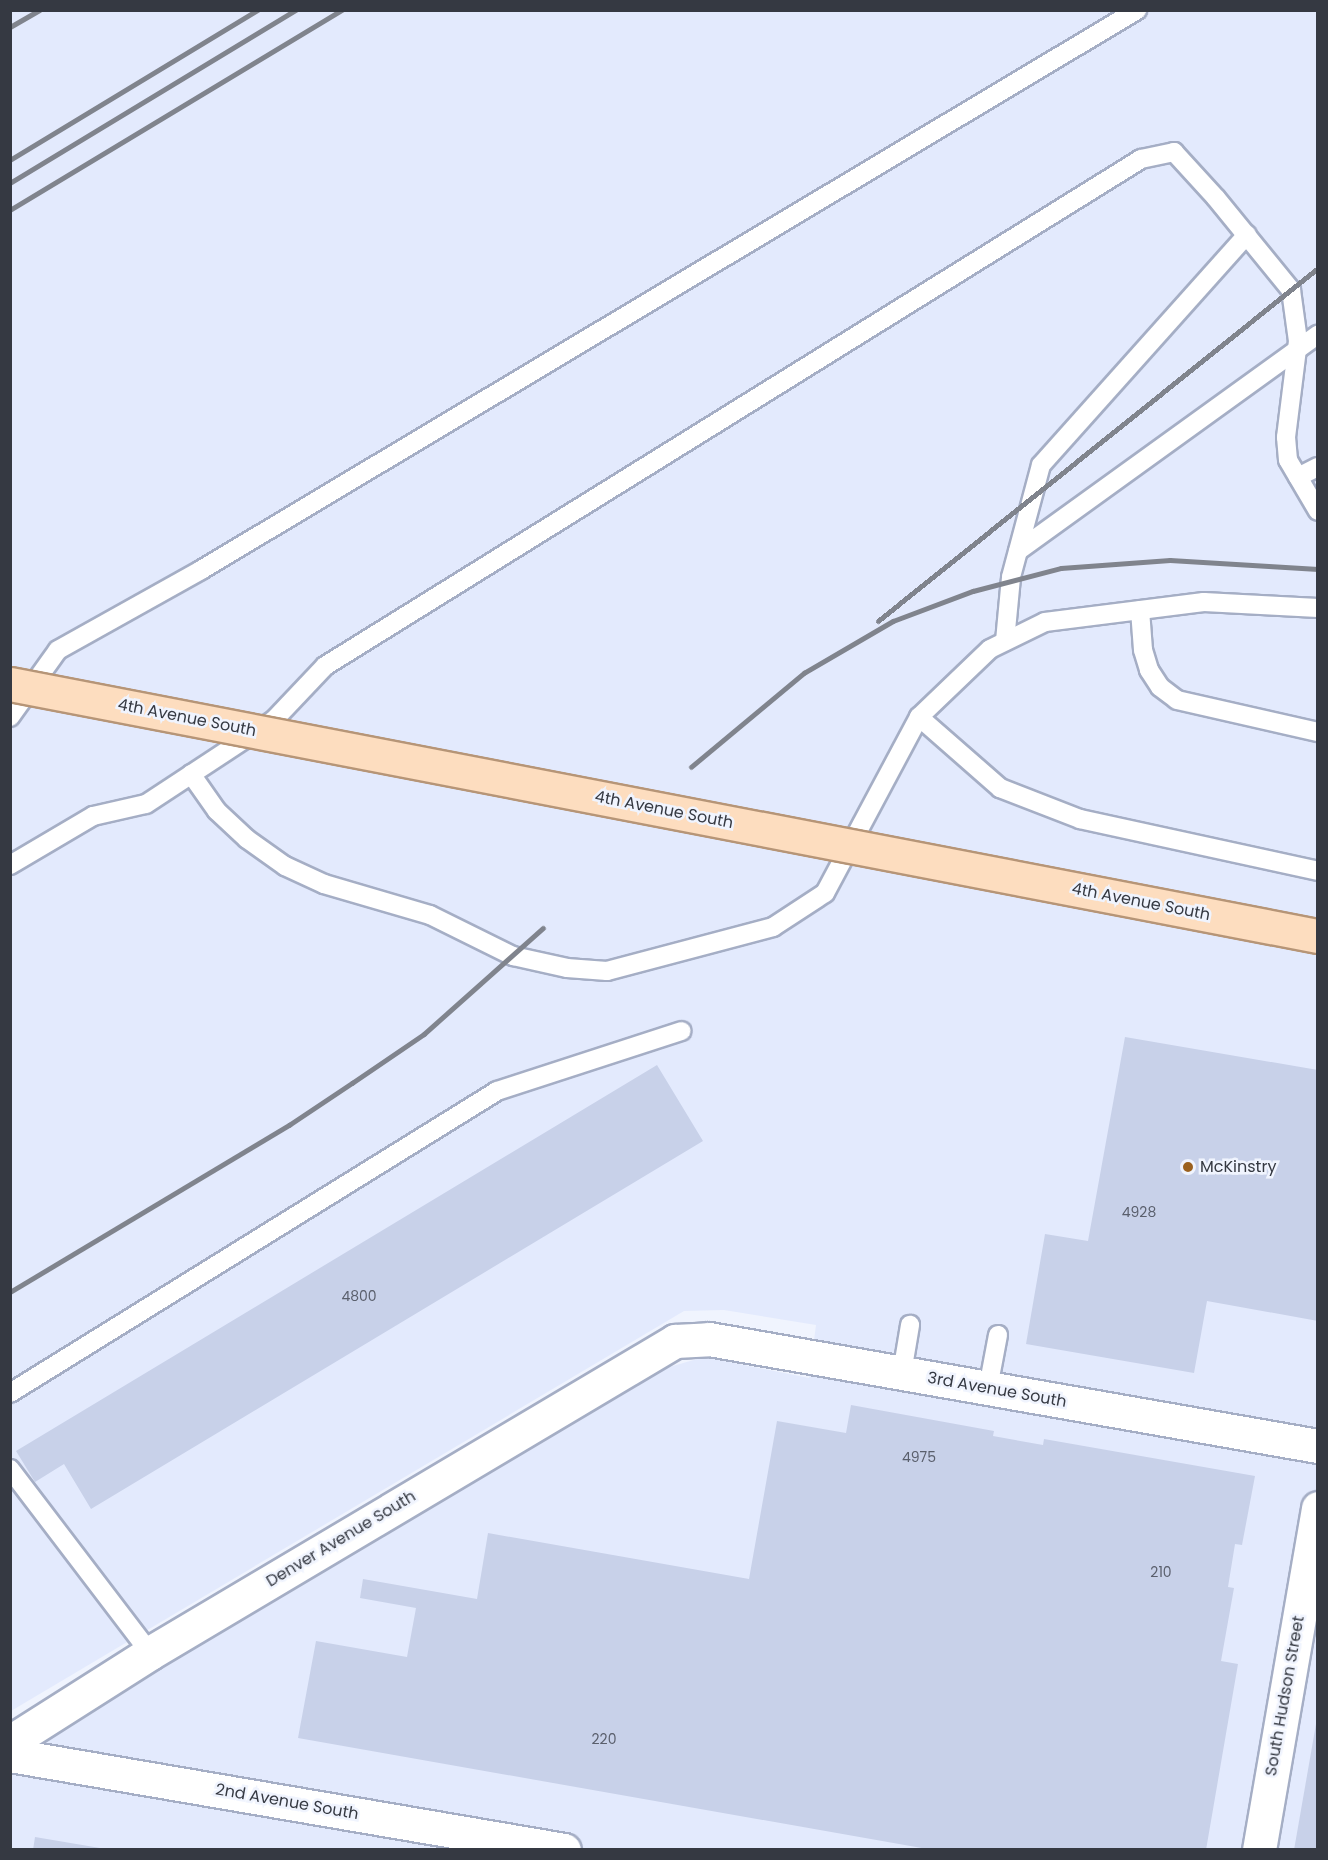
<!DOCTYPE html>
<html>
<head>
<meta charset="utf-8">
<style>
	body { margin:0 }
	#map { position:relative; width:1328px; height:1860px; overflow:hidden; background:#f0f4fe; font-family:Poppins,sans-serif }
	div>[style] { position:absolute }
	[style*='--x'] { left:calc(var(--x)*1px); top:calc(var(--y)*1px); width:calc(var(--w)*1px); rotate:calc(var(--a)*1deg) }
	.built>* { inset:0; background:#e3eafd }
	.building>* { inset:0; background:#c8d1e9 }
	.roads { filter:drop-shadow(2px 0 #a5aec5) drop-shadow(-2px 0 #a5aec5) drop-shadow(0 2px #a5aec5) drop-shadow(0 -2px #a5aec5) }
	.service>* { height:18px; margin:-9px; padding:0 9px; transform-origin:9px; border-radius:9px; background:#fff }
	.minor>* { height:33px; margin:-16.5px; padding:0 16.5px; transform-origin:16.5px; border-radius:16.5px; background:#fff }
	.rail>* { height:4.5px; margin:-2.25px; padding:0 2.25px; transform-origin:2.25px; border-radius:2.25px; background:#80848d }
	.bridges { filter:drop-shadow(2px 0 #b69577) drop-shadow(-2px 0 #b69577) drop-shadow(0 2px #b69577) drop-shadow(0 -2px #b69577) }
	.primary-bridge>* { height:33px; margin:-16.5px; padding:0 16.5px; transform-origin:16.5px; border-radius:16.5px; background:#fdddbf }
	.dots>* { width:16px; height:16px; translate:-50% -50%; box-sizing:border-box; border:3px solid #f0f4fe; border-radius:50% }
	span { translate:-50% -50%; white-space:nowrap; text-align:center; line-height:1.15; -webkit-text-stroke:5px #f0f4fe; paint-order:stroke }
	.number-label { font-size:14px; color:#5a5f6c }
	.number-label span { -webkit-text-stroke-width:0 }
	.street-label { font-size:16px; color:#353942 }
	.poi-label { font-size:16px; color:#353942 }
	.left { translate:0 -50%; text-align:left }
	.frame { position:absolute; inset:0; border:12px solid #353942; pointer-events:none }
</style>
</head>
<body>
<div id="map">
	<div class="built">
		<i style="clip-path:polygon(11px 11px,1317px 11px,1317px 1849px,11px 1849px,10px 1751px,652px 1372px,704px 1357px,809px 1378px,816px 1325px,724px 1310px,684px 1311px,11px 1711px)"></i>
	</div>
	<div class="building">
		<i style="clip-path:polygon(1125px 1037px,1318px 1070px,1318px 1321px,1207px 1301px,1194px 1373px,1026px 1344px,1045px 1234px,1088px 1241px)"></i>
		<i style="clip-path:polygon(657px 1065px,703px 1141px,91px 1509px,64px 1464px,35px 1482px,16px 1451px)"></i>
		<i style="clip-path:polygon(851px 1405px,994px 1431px,993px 1436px,1043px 1445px,1044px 1439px,1255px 1476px,1242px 1545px,1235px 1544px,1228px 1587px,1234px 1588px,1221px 1661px,1238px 1664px,1206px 1850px,933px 1850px,298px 1738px,316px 1641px,407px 1657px,416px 1608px,360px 1598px,363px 1579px,477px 1599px,488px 1533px,749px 1579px,777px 1421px,846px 1433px)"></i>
		<i style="clip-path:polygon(1316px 1724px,1318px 1850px,1294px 1850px)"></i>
		<i style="clip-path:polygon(35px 1837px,100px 1848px,99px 1850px,33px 1850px)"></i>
	</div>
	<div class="roads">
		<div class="service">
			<i style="--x:1298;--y:477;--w:22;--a:-27"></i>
			<i style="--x:1018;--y:551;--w:370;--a:-35.8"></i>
			<i style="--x:1140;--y:610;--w:40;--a:85.7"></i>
			<i style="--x:1143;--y:650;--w:21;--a:73"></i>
			<i style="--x:1149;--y:670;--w:20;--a:57"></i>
			<i style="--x:1160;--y:687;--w:21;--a:37"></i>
			<i style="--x:1177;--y:700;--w:145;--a:12.8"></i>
			<i style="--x:1005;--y:641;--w:64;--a:-84.6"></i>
			<i style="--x:1011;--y:577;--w:116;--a:-75"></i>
			<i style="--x:1041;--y:465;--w:309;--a:-48.2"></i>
			<i style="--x:10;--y:717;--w:82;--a:-54.4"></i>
			<i style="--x:58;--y:650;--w:164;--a:-29.2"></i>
			<i style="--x:201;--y:570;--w:1091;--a:-30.89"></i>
			<i style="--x:919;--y:717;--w:108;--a:41.2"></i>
			<i style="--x:1000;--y:788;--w:86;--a:21.2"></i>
			<i style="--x:1080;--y:819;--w:244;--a:12.3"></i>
			<i style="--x:191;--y:774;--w:45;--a:54.9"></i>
			<i style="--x:217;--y:811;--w:41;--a:43"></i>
			<i style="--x:247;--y:839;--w:47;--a:35.4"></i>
			<i style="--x:285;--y:866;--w:43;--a:24.8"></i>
			<i style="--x:324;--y:884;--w:110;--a:16.3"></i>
			<i style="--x:430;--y:915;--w:93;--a:26.3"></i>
			<i style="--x:513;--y:956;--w:55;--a:12.5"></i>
			<i style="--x:567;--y:968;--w:40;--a:4.3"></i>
			<i style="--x:607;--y:971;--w:172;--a:-14.8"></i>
			<i style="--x:773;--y:927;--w:62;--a:-33.2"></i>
			<i style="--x:825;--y:893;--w:200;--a:-61.9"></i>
			<i style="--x:919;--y:717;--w:98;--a:-43.8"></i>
			<i style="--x:990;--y:649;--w:61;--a:-26.1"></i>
			<i style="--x:1045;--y:622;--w:160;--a:-7.2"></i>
			<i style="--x:1204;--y:602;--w:114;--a:3"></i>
			<i style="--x:10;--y:865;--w:96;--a:-30.6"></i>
			<i style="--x:93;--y:816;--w:54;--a:-12.8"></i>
			<i style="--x:146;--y:804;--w:153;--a:-33.3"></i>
			<i style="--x:274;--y:720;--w:74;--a:-46.6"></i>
			<i style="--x:325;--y:666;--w:961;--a:-31.85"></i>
			<i style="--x:1141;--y:159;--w:34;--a:-12"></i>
			<i style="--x:1174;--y:152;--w:62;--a:47.6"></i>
			<i style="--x:1216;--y:198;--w:119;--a:50.8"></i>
			<i style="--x:1291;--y:290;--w:51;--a:82.2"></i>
			<i style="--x:1298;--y:341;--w:97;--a:97.1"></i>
			<i style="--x:1286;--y:437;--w:23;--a:85"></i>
			<i style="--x:1288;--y:460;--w:59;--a:59.5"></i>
			<i style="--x:902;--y:1373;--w:49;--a:-80.5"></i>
			<i style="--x:988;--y:1388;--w:54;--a:-79.3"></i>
			<i style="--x:10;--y:1393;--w:573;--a:-31.8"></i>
			<i style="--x:497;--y:1091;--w:194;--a:-18"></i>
			<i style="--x:10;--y:1469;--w:231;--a:52.7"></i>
		</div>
		<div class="minor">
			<i style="--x:10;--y:1742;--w:166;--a:-32.4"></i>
			<i style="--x:150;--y:1653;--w:611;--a:-30.72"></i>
			<i style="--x:675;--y:1341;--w:34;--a:-3"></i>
			<i style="--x:709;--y:1339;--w:618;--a:9.97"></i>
			<i style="--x:10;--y:1755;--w:562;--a:9.73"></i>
			<i style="--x:1259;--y:1850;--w:347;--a:-80.2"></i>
		</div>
	</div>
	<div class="rail">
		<i style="--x:10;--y:27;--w:34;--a:-30"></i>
		<i style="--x:10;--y:160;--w:290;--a:-31.2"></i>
		<i style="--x:10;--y:183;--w:334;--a:-31.2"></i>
		<i style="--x:10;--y:210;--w:388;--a:-31.1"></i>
		<i style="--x:878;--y:621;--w:564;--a:-38.74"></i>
		<i style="--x:691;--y:767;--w:147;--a:-39.8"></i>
		<i style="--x:804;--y:673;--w:103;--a:-30.3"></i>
		<i style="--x:893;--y:621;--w:85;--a:-20.6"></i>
		<i style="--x:973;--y:591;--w:91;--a:-14.6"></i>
		<i style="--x:1061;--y:568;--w:109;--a:-4.2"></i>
		<i style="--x:1170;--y:560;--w:148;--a:3.5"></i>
		<i style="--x:10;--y:1292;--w:325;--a:-30.9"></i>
		<i style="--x:289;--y:1125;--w:76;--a:-33.7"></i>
		<i style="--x:352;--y:1083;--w:87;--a:-34.2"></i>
		<i style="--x:424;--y:1034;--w:159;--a:-41.7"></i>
	</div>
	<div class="bridges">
		<div class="primary-bridge">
			<i style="--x:10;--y:684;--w:1332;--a:10.91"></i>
		</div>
	</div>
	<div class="dots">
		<i style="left:1188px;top:1167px;background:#9b611f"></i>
	</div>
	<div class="number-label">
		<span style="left:1139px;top:1212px">4928</span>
		<span style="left:359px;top:1296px">4800</span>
		<span style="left:919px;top:1457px">4975</span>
		<span style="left:1161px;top:1572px">210</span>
		<span style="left:604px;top:1739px">220</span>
	</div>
	<div class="street-label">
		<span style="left:187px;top:718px;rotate:11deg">4th Avenue South</span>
		<span style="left:664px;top:810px;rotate:11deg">4th Avenue South</span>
		<span style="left:1141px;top:902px;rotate:11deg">4th Avenue South</span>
		<span style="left:997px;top:1390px;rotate:10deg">3rd Avenue South</span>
		<span style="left:341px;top:1539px;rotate:-31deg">Denver Avenue South</span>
		<span style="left:1285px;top:1696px;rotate:-80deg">South Hudson Street</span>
		<span style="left:287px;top:1802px;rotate:10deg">2nd Avenue South</span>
	</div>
	<div class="poi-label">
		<span class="left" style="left:1200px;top:1167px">McKinstry</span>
	</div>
	<div class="frame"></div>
</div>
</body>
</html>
